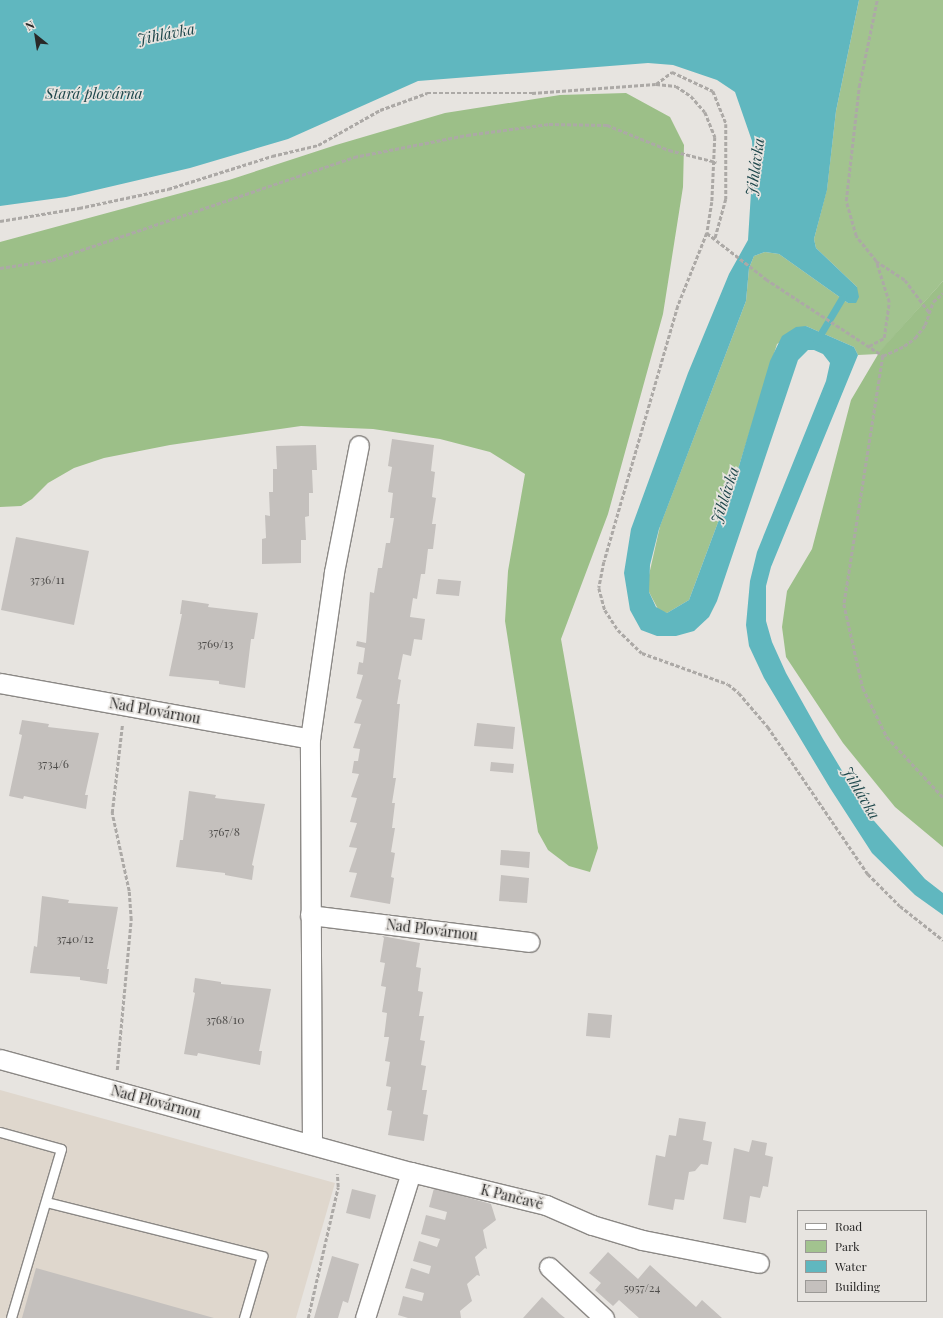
<!DOCTYPE html>
<html>
<head>
<meta charset="utf-8">
<style>
	body { margin:0 }
	#map { position:relative; width:943px; height:1318px; overflow:hidden; background:#e7e4e0; font-family:"Playfair Display",serif }
	div>[style] { position:absolute }
	[style*='--x'] { left:calc(var(--x)*1px); top:calc(var(--y)*1px); width:calc(var(--w)*1px); rotate:calc(var(--a)*1deg) }
	.built>* { inset:0; background:#dfd7cd }
	.green>* { inset:0; background:#a2c38f }
	.forest>* { inset:0; background:#9cbf88 }
	.water>* { inset:0; background:#60b7bf }
	.stream>* { height:7px; margin:-3.5px; padding:0 3.5px; transform-origin:3.5px; border-radius:3.5px; background:#60b7bf }
	.building>* { inset:0; background:#c4c0bd }
	.path>* { height:2.5px; margin-top:-1.25px; transform-origin:0; background:repeating-linear-gradient(90deg,#aca9a6 0 4px,transparent 0 6px) }
	.roads { filter:drop-shadow(1px 0 #8b8885) drop-shadow(-1px 0 #8b8885) drop-shadow(0 1px #8b8885) drop-shadow(0 -1px #8b8885) }
	.lane>* { height:9px; margin:-4.5px; padding:0 4.5px; transform-origin:4.5px; border-radius:4.5px; background:#fff }
	.street>* { height:19px; margin:-9.5px; padding:0 9.5px; transform-origin:9.5px; border-radius:9.5px; background:#fff }
	span { translate:-50% -50%; white-space:nowrap; text-align:center; line-height:1.15; -webkit-text-stroke:3.5px #e7e4e0; paint-order:stroke }
	.number-label { font-size:12px; color:#504e4c }
	.number-label span { -webkit-text-stroke-width:0 }
	.street-label { font-size:14px; color:#292827 }
	.water-label { font-size:15px; color:#1e474b; font-style:italic }
	.legend { position:absolute; left:797px; top:1210px; width:130px; height:92px; box-sizing:border-box; background:#e7e4e0; border:1px solid #9b9996; margin:0; padding:5px 7px; list-style:none; font-size:12px; color:#292827 }
	.legend li { display:flex; align-items:center; gap:8px; height:20px }
	.legend b { width:20px; border:1px solid #9b9996 }
	.north { position:absolute; left:16px; top:16px; width:40px; height:40px; -webkit-text-stroke:3px #e7e4e0; paint-order:stroke; rotate:330deg; font-size:11px; font-weight:700; line-height:16px; text-align:center; color:#292827 }
	.north::after { content:''; display:block; margin:auto; width:14px; height:18px; background:#292827; clip-path:polygon(50% 0,100% 100%,50% 72%,0 100%) }
</style>
</head>
<body>
<div id="map">
	<div class="built">
		<i style="clip-path:polygon(0 1090px,335px 1183px,296px 1318px,0 1318px)"></i>
	</div>
	<div class="green">
		<i style="clip-path:polygon(859px 0,943px 0,943px 281px,878px 354px,858px 355px,854px 347px,806px 326px,777px 344px,739px 466px,689px 600px,667px 613px,659px 611px,649px 592px,649px 575px,660px 526px,746px 301px,749px 268px,754px 256px,765px 252px,779px 254px,848px 303px,857px 287px,816px 248px,814px 239px,827px 189px,836px 111px)"></i>
	</div>
	<div class="forest">
		<i style="clip-path:polygon(626px 93px,670px 117px,684px 145px,683px 187px,663px 314px,608px 514px,561px 639px,598px 848px,590px 872px,569px 866px,548px 850px,538px 832px,505px 621px,508px 571px,525px 474px,490px 452px,440px 439px,373px 429px,301px 426px,170px 445px,104px 458px,74px 468px,48px 483px,32px 499px,21px 506px,0 507px,0 242px,229px 180px,336px 145px,445px 113px,560px 95px)"></i>
		<i style="clip-path:polygon(943px 281px,943px 847px,895px 807px,843px 743px,786px 657px,782px 627px,787px 591px,812px 549px,851px 400px,880px 351px)"></i>
	</div>
	<div class="water">
		<i style="clip-path:polygon(0 0,859px 0,836px 111px,827px 190px,814px 239px,816px 248px,857px 287px,859px 297px,856px 303px,848px 303px,779px 254px,765px 252px,754px 256px,749px 268px,746px 301px,659px 529px,650px 565px,649px 592px,656px 607px,667px 613px,689px 600px,739px 466px,770px 361px,782px 336px,796px 327px,806px 326px,854px 347px,858px 355px,771px 567px,766px 586px,766px 621px,772px 642px,786px 673px,823px 739px,868px 814px,925px 879px,943px 893px,943px 915px,915px 895px,872px 853px,830px 788px,764px 678px,749px 646px,746px 625px,750px 581px,757px 552px,826px 381px,830px 363px,823px 354px,814px 350px,808px 350px,798px 360px,717px 601px,709px 617px,694px 631px,676px 636px,657px 636px,641px 630px,630px 610px,624px 573px,631px 529px,688px 373px,729px 274px,748px 240px,753px 160px,752px 141px,735px 92px,717px 80px,673px 65px,648px 63px,418px 81px,288px 139px,190px 168px,66px 197px,0 206px)"></i>
	</div>
	<div class="stream">
		<i style="--x:817;--y:340;--w:49;--a:-59.2"></i>
	</div>
	<div class="building">
		<i style="clip-path:polygon(392px 439px,434px 445px,431px 471px,435px 472px,432px 497px,436px 498px,432px 524px,436px 524px,433px 549px,428px 549px,425px 574px,421px 574px,417px 599px,413px 598px,410px 617px,425px 619px,422px 640px,414px 639px,411px 656px,403px 654px,398px 679px,401px 680px,397px 704px,400px 704px,393px 778px,396px 778px,392px 803px,395px 803px,392px 828px,395px 828px,391px 852px,395px 853px,391px 877px,394px 878px,390px 904px,350px 897px,357px 873px,349px 872px,357px 848px,349px 847px,357px 823px,350px 822px,357px 798px,351px 797px,359px 774px,352px 773px,354px 761px,358px 761px,360px 749px,353px 748px,361px 724px,354px 723px,362px 700px,356px 698px,363px 675px,357px 674px,359px 662px,363px 663px,365px 648px,356px 646px,357px 641px,366px 643px,370px 592px,374px 593px,378px 568px,382px 568px,386px 543px,390px 543px,394px 518px,390px 518px,393px 493px,388px 492px,392px 467px,388px 466px)"></i>
		<i style="clip-path:polygon(316px 445px,317px 470px,312px 470px,313px 493px,309px 493px,309px 516px,305px 517px,306px 540px,301px 540px,301px 563px,262px 564px,262px 539px,266px 538px,265px 515px,270px 516px,269px 492px,273px 492px,273px 469px,277px 469px,276px 446px)"></i>
		<i style="clip-path:polygon(16px 537px,89px 551px,74px 625px,1px 610px)"></i>
		<i style="clip-path:polygon(438px 579px,461px 581px,459px 596px,436px 594px)"></i>
		<i style="clip-path:polygon(182px 600px,209px 604px,208px 607px,258px 613px,254px 639px,251px 639px,245px 688px,219px 684px,219px 681px,169px 676px,182px 614px,180px 614px)"></i>
		<i style="clip-path:polygon(22px 720px,49px 724px,48px 727px,99px 733px,85px 795px,88px 795px,86px 809px,24px 796px,23px 799px,9px 796px,22px 735px,19px 734px)"></i>
		<i style="clip-path:polygon(477px 723px,515px 727px,513px 749px,474px 746px)"></i>
		<i style="clip-path:polygon(491px 762px,514px 764px,513px 773px,490px 771px)"></i>
		<i style="clip-path:polygon(189px 791px,216px 795px,215px 798px,265px 804px,252px 865px,254px 866px,252px 880px,225px 875px,225px 873px,176px 867px,180px 840px,183px 840px)"></i>
		<i style="clip-path:polygon(501px 850px,530px 852px,529px 868px,500px 865px)"></i>
		<i style="clip-path:polygon(501px 875px,529px 878px,527px 903px,499px 901px)"></i>
		<i style="clip-path:polygon(42px 896px,69px 900px,68px 903px,118px 907px,107px 969px,109px 969px,107px 984px,80px 980px,80px 977px,30px 973px,34px 946px,37px 947px)"></i>
		<i style="clip-path:polygon(382px 936px,420px 943px,416px 967px,421px 968px,418px 991px,423px 992px,419px 1016px,424px 1016px,420px 1040px,425px 1041px,421px 1065px,426px 1066px,422px 1090px,427px 1090px,423px 1114px,428px 1115px,424px 1141px,388px 1135px,392px 1111px,387px 1110px,391px 1087px,386px 1086px,390px 1062px,385px 1061px,389px 1037px,384px 1037px,387px 1013px,382px 1012px,386px 987px,381px 986px,385px 963px,380px 962px,384px 938px)"></i>
		<i style="clip-path:polygon(195px 978px,221px 982px,221px 984px,271px 989px,259px 1051px,262px 1051px,260px 1065px,198px 1053px,197px 1056px,184px 1054px,195px 993px,193px 992px)"></i>
		<i style="clip-path:polygon(588px 1013px,612px 1015px,610px 1038px,586px 1036px)"></i>
		<i style="clip-path:polygon(679px 1118px,706px 1122px,703px 1140px,712px 1142px,708px 1165px,701px 1164px,695px 1171px,689px 1172px,684px 1200px,675px 1199px,673px 1210px,648px 1205px,656px 1155px,665px 1157px,669px 1135px,676px 1136px)"></i>
		<i style="clip-path:polygon(752px 1140px,767px 1143px,765px 1155px,773px 1157px,768px 1187px,763px 1186px,760px 1198px,750px 1196px,746px 1223px,723px 1219px,734px 1148px,749px 1152px)"></i>
		<i style="clip-path:polygon(434px 1188px,491px 1204px,496px 1220px,483px 1230px,487px 1249px,485px 1248px,475px 1257px,480px 1276px,477px 1275px,467px 1284px,472px 1301px,460px 1311px,461px 1318px,408px 1318px,398px 1315px,403px 1296px,422px 1301px,424px 1293px,405px 1288px,411px 1268px,429px 1274px,431px 1266px,413px 1261px,419px 1241px,437px 1247px,440px 1239px,421px 1234px,426px 1215px,445px 1220px,447px 1212px,429px 1207px)"></i>
		<i style="clip-path:polygon(352px 1189px,376px 1195px,370px 1219px,346px 1213px)"></i>
		<i style="clip-path:polygon(608px 1252px,638px 1279px,650px 1265px,696px 1307px,702px 1300px,722px 1318px,639px 1318px,619px 1300px,613px 1306px,595px 1290px,601px 1283px,589px 1273px)"></i>
		<i style="clip-path:polygon(332px 1256px,359px 1264px,348px 1303px,343px 1301px,338px 1318px,314px 1318px)"></i>
		<i style="clip-path:polygon(36px 1268px,214px 1318px,22px 1318px)"></i>
		<i style="clip-path:polygon(542px 1297px,560px 1314px,565px 1318px,523px 1318px)"></i>
	</div>
	<div class="path">
		<i style="--x:656;--y:84;--w:20;--a:6"></i>
		<i style="--x:676;--y:86;--w:18;--a:34"></i>
		<i style="--x:691;--y:96;--w:21;--a:49"></i>
		<i style="--x:705;--y:112;--w:27;--a:68"></i>
		<i style="--x:715;--y:137;--w:65;--a:92.6"></i>
		<i style="--x:712;--y:202;--w:31;--a:99"></i>
		<i style="--x:707;--y:233;--w:79;--a:111.7"></i>
		<i style="--x:678;--y:306;--w:266;--a:106.1"></i>
		<i style="--x:604;--y:562;--w:26;--a:101"></i>
		<i style="--x:599;--y:588;--w:23;--a:75"></i>
		<i style="--x:605;--y:610;--w:24;--a:57"></i>
		<i style="--x:618;--y:630;--w:33;--a:44"></i>
		<i style="--x:642;--y:653;--w:91;--a:19.8"></i>
		<i style="--x:728;--y:684;--w:14;--a:39"></i>
		<i style="--x:739;--y:693;--w:45;--a:49.5"></i>
		<i style="--x:768;--y:727;--w:178;--a:55.8"></i>
		<i style="--x:868;--y:874;--w:45;--a:45"></i>
		<i style="--x:900;--y:906;--w:55;--a:38.3"></i>
		<i style="--x:0;--y:221;--w:80;--a:-9.3"></i>
		<i style="--x:79;--y:208;--w:91;--a:-12.1"></i>
		<i style="--x:168;--y:189;--w:109;--a:-17.6"></i>
		<i style="--x:272;--y:156;--w:47;--a:-13.4"></i>
		<i style="--x:318;--y:145;--w:71;--a:-29.4"></i>
		<i style="--x:380;--y:110;--w:50;--a:-19.9"></i>
		<i style="--x:427;--y:93;--w:105;--a:0"></i>
		<i style="--x:532;--y:93;--w:124;--a:-4.2"></i>
		<i style="--x:656;--y:84;--w:20;--a:-37"></i>
		<i style="--x:672;--y:72;--w:45;--a:24.9"></i>
		<i style="--x:713;--y:91;--w:35;--a:68"></i>
		<i style="--x:726;--y:124;--w:75;--a:90"></i>
		<i style="--x:726;--y:199;--w:41;--a:105.4"></i>
		<i style="--x:707;--y:233;--w:75;--a:37.9"></i>
		<i style="--x:766;--y:279;--w:140;--a:33.3"></i>
		<i style="--x:876;--y:261;--w:35;--a:33"></i>
		<i style="--x:905;--y:280;--w:40;--a:53"></i>
		<i style="--x:0;--y:268;--w:53;--a:-8.7"></i>
		<i style="--x:52;--y:260;--w:319;--a:-18.8"></i>
		<i style="--x:354;--y:157;--w:115;--a:-11"></i>
		<i style="--x:467;--y:135;--w:83;--a:-7.6"></i>
		<i style="--x:549;--y:124;--w:58;--a:1"></i>
		<i style="--x:607;--y:125;--w:67;--a:22"></i>
		<i style="--x:669;--y:150;--w:49;--a:14.3"></i>
		<i style="--x:869;--y:346;--w:17;--a:-28"></i>
		<i style="--x:884;--y:338;--w:36;--a:-82"></i>
		<i style="--x:889;--y:302;--w:43;--a:-107.6"></i>
		<i style="--x:876;--y:261;--w:32;--a:-129"></i>
		<i style="--x:856;--y:236;--w:36;--a:-106"></i>
		<i style="--x:846;--y:201;--w:115;--a:-83.5"></i>
		<i style="--x:859;--y:87;--w:89;--a:-78.3"></i>
		<i style="--x:883;--y:356;--w:251;--a:98.9"></i>
		<i style="--x:844;--y:604;--w:86;--a:77.3"></i>
		<i style="--x:863;--y:688;--w:55;--a:63.9"></i>
		<i style="--x:887;--y:737;--w:82;--a:47"></i>
		<i style="--x:883;--y:356;--w:23;--a:-25"></i>
		<i style="--x:904;--y:346;--w:14;--a:-36"></i>
		<i style="--x:915;--y:338;--w:16;--a:-52"></i>
		<i style="--x:925;--y:325;--w:24;--a:-71"></i>
		<i style="--x:933;--y:302;--w:13;--a:-42"></i>
		<i style="--x:117;--y:1070;--w:151;--a:-84.7"></i>
		<i style="--x:131;--y:920;--w:29;--a:-94"></i>
		<i style="--x:129;--y:891;--w:80;--a:-102.3"></i>
		<i style="--x:112;--y:813;--w:88;--a:-83.4"></i>
		<i style="--x:308;--y:1318;--w:134;--a:-77.1"></i>
		<i style="--x:338;--y:1187;--w:13;--a:-94"></i>
	</div>
	<div class="roads">
		<div class="lane">
			<i style="--x:0;--y:1132;--w:63;--a:15.6"></i>
			<i style="--x:61;--y:1149;--w:176;--a:106.5"></i>
			<i style="--x:46;--y:1202;--w:223;--a:14"></i>
			<i style="--x:262;--y:1256;--w:65;--a:106.2"></i>
		</div>
		<div class="street">
			<i style="--x:0;--y:683;--w:315;--a:10.2"></i>
			<i style="--x:310;--y:915;--w:221;--a:7"></i>
			<i style="--x:0;--y:1059;--w:426;--a:15.4"></i>
			<i style="--x:411;--y:1172;--w:139;--a:13.7"></i>
			<i style="--x:546;--y:1205;--w:50;--a:23.5"></i>
			<i style="--x:592;--y:1225;--w:52;--a:16.7"></i>
			<i style="--x:642;--y:1240;--w:119;--a:11.1"></i>
			<i style="--x:312;--y:1144;--w:405;--a:-90.3"></i>
			<i style="--x:310;--y:739;--w:169;--a:-81.8"></i>
			<i style="--x:334;--y:572;--w:129;--a:-78.9"></i>
			<i style="--x:549;--y:1267;--w:75;--a:42.8"></i>
			<i style="--x:365;--y:1318;--w:153;--a:-72.5"></i>
		</div>
	</div>
	<div class="number-label">
		<span style="left:47px;top:580px">3736/11</span>
		<span style="left:215px;top:644px">3769/13</span>
		<span style="left:53px;top:764px">3734/6</span>
		<span style="left:224px;top:832px">3767/8</span>
		<span style="left:75px;top:939px">3740/12</span>
		<span style="left:225px;top:1020px">3768/10</span>
		<span style="left:642px;top:1288px">5957/24</span>
	</div>
	<div class="street-label">
		<span style="left:155px;top:711px;rotate:10deg">Nad Plovárnou</span>
		<span style="left:432px;top:930px;rotate:7deg">Nad Plovárnou</span>
		<span style="left:156px;top:1102px;rotate:15deg">Nad Plovárnou</span>
		<span style="left:512px;top:1197px;rotate:14deg">K Pančavě</span>
	</div>
	<div class="water-label">
		<span style="left:166px;top:34px;rotate:-11deg">Jihlávka</span>
		<span style="left:94px;top:94px">Stará plovárna</span>
		<span style="left:755px;top:167px;rotate:-82deg">Jihlávka</span>
		<span style="left:725px;top:495px;rotate:-72deg">Jihlávka</span>
		<span style="left:861px;top:793px;rotate:59deg">Jihlávka</span>
	</div>
	<ul class="legend">
	<li><b style="height:5px;background:#fff"></b>Road</li>
	<li><b style="height:11px;background:#a2c38f"></b>Park</li>
	<li><b style="height:11px;background:#60b7bf"></b>Water</li>
	<li><b style="height:11px;background:#c4c0bd"></b>Building</li>
	</ul>
	<div class="north">N</div>
</div>
</body>
</html>
